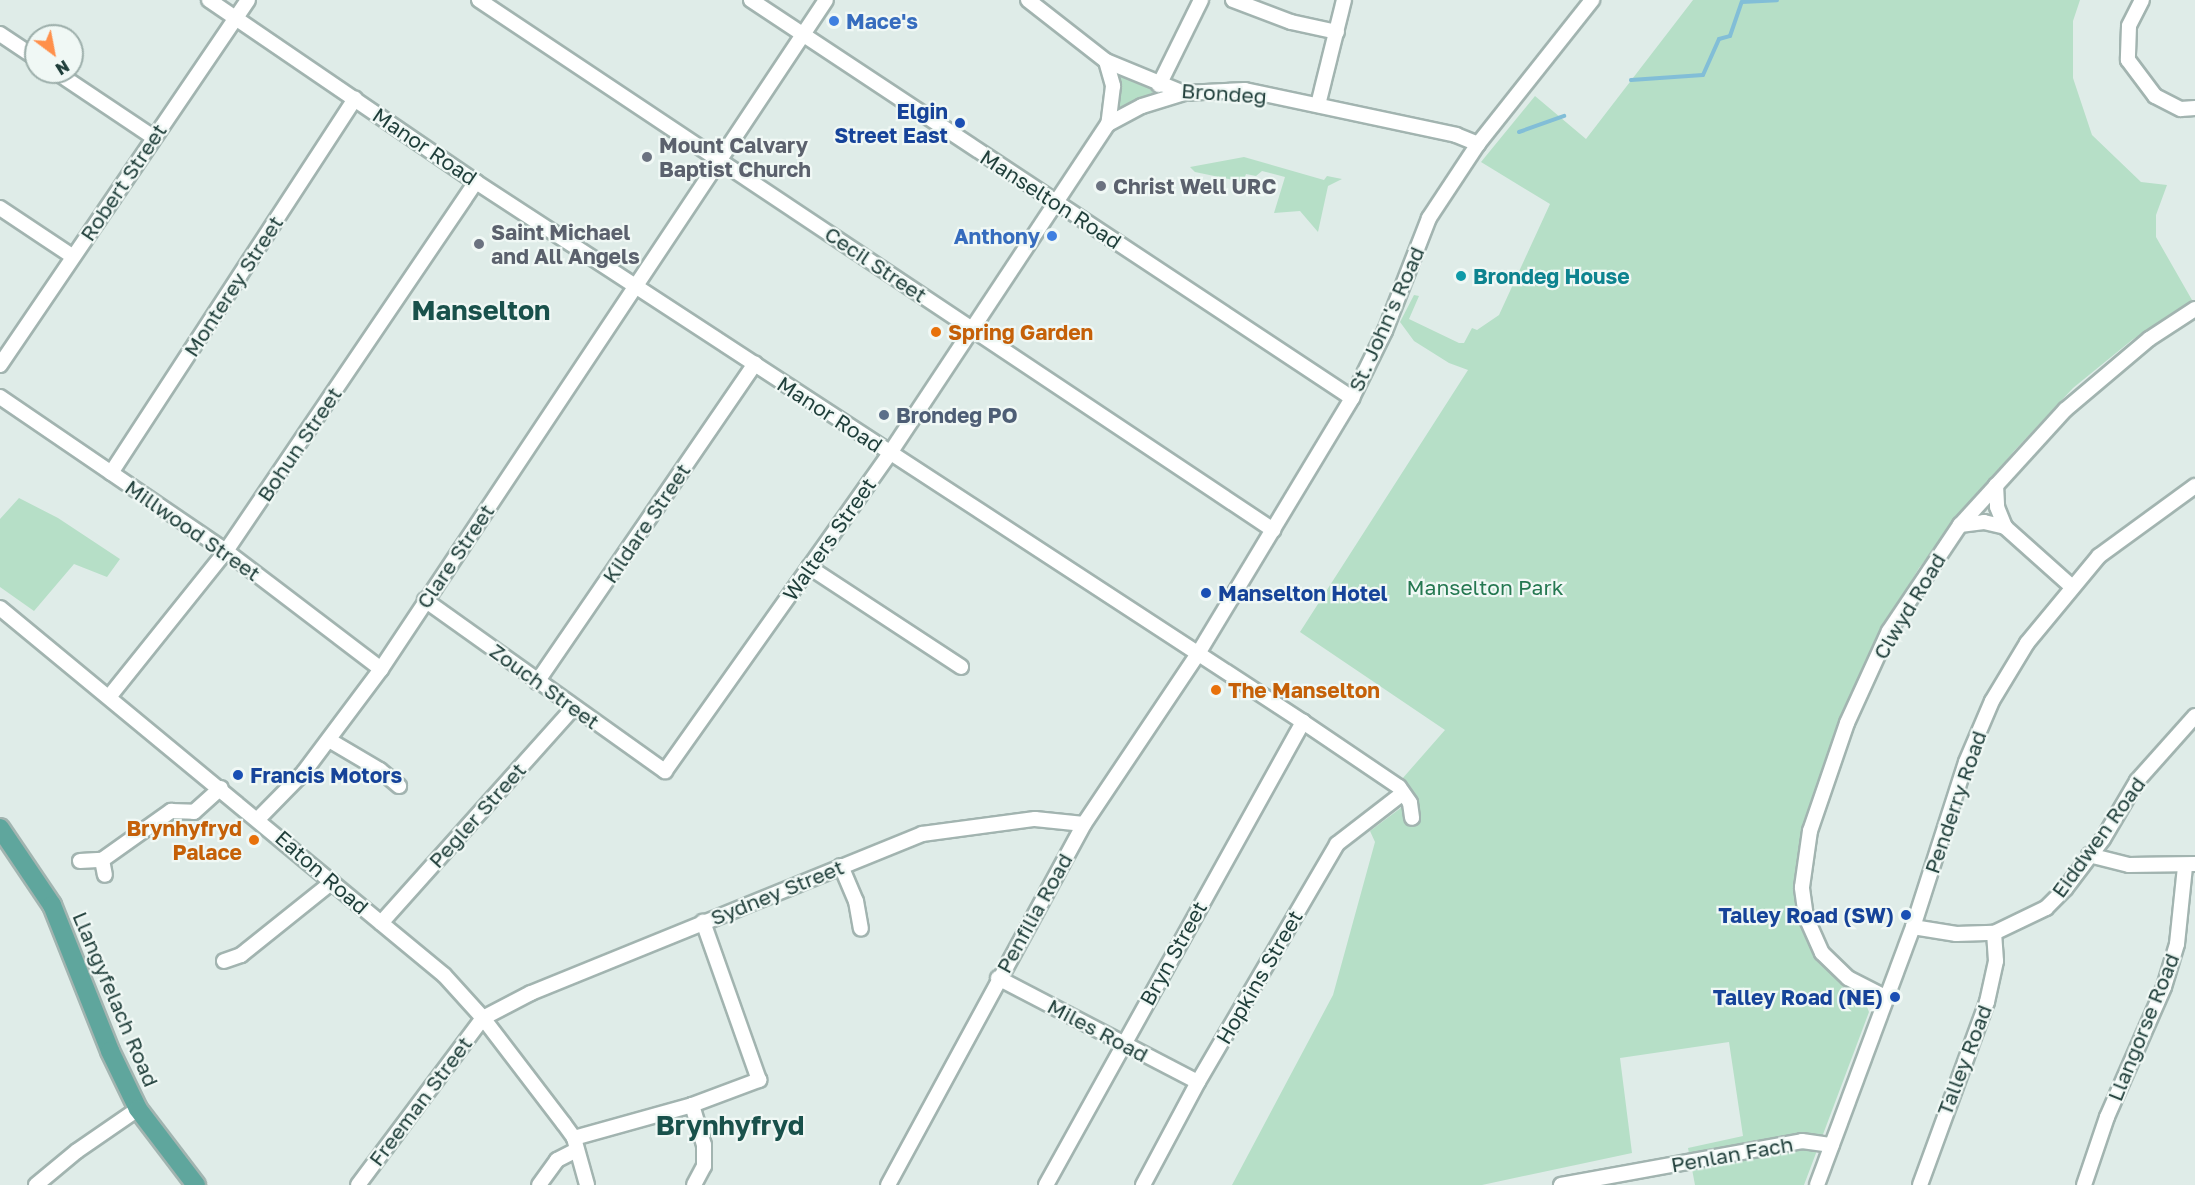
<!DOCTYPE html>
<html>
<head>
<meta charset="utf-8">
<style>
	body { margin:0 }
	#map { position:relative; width:2195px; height:1185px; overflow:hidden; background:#dfece8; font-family:"Golos Text",sans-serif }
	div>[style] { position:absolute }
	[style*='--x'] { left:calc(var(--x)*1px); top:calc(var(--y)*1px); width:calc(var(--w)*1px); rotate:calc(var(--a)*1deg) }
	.green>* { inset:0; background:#b6dfc7 }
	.stream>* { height:4px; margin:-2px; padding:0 2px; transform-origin:2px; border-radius:2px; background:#82bed7 }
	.roads { filter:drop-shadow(2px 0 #a2b4b0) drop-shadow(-2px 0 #a2b4b0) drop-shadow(0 2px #a2b4b0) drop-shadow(0 -2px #a2b4b0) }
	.minor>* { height:14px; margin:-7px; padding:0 7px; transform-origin:7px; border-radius:7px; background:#fff }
	.major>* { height:18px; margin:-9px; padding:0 9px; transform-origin:9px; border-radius:9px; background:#5fa69d }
	.dots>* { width:16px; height:16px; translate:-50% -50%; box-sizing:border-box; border:3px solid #f0f8f5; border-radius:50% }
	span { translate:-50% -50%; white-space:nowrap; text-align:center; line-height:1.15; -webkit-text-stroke:4.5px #f0f8f5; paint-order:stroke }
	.shop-label { font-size:21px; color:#366cbe; font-weight:700 }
	.left { translate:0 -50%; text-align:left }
	.right { translate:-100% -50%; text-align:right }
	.street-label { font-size:21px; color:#1f3e3a }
	.transit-label { font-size:21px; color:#164399; font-weight:700 }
	.worship-label { font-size:21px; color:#5b616d; font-weight:700 }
	.culture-label { font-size:21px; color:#0d838f; font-weight:700 }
	.food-label { font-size:21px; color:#c56008; font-weight:700 }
	.service-label { font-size:21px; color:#4e5e75; font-weight:700 }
	.park-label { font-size:21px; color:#257851 }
	.district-label { font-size:27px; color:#19514b; font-weight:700 }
	.north { position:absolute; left:24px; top:24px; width:60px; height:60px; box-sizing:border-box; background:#f0f8f5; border:2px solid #9caeaa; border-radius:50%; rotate:148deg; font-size:16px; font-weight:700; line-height:24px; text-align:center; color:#1f3e3a }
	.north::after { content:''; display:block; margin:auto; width:21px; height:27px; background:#ff904b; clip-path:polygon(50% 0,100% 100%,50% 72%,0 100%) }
</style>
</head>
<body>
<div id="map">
	<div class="green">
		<i style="clip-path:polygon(1693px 0,2080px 0,2073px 21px,2073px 78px,2092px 135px,2141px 182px,2167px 185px,2156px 215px,2156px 237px,2192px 300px,2132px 340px,2073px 388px,2014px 451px,1919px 568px,1884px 626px,1854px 690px,1807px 817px,1797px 858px,1795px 896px,1800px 924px,1818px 959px,1847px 991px,1863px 997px,1869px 1012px,1804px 1185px,1695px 1185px,1688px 1148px,1743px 1136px,1729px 1042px,1620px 1058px,1632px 1153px,1482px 1185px,1232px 1185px,1333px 995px,1375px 842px,1370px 831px,1402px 807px,1417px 825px,1415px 795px,1402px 779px,1445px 730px,1300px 632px,1468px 370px,1449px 363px,1414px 341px,1400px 322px,1414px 295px,1419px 296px,1409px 319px,1459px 343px,1464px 343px,1472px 328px,1477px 330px,1499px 315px,1550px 204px,1481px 162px,1535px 96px,1586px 139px)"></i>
		<i style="clip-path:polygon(1120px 76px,1153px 90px,1154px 92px,1118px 108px)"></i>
		<i style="clip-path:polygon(1244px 157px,1324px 180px,1327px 176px,1342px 179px,1328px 186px,1318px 232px,1300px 211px,1274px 213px,1285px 177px,1262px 171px,1256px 176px,1246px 174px,1243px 182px,1195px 172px,1190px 167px)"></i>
		<i style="clip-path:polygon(19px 498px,58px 518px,120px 559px,107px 577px,74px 564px,34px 611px,0 587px,0 519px)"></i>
	</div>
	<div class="stream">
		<i style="--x:1631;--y:80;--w:72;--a:-4"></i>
		<i style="--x:1703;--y:75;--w:39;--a:-66"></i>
		<i style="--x:1719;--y:39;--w:11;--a:-15"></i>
		<i style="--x:1730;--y:36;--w:36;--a:-71"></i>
		<i style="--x:1742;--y:2;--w:35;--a:-3"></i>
		<i style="--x:1519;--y:132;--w:48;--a:-19.6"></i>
	</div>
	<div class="roads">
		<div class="minor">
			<i style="--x:209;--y:0;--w:323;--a:34.3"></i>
			<i style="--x:476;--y:182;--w:988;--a:33.14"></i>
			<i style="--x:1303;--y:722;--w:116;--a:34.1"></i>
			<i style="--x:1399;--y:787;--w:19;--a:55"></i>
			<i style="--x:1410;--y:803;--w:15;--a:82"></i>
			<i style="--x:479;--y:0;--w:955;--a:33.72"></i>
			<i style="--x:751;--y:0;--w:721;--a:33.51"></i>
			<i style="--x:1028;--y:0;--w:99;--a:38"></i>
			<i style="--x:1106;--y:61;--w:84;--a:22.3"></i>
			<i style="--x:1184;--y:93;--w:61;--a:-2.8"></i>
			<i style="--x:1245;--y:90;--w:216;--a:12"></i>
			<i style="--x:1456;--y:135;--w:24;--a:22"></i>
			<i style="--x:1233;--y:0;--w:62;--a:20.8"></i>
			<i style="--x:1291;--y:22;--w:47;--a:12.3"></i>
			<i style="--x:2142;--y:0;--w:29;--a:117"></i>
			<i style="--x:2129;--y:26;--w:34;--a:92"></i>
			<i style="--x:2128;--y:60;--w:45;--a:53.1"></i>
			<i style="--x:2155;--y:96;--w:29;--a:27"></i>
			<i style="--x:2181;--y:109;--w:14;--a:-4"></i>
			<i style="--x:0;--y:34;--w:43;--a:33.7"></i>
			<i style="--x:1106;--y:61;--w:26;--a:74"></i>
			<i style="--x:1113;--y:86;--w:38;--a:97"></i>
			<i style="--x:56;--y:72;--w:117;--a:33.8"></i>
			<i style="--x:1159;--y:85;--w:95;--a:-63.7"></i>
			<i style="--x:1318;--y:105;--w:108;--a:-76.1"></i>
			<i style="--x:0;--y:208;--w:87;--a:33.7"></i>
			<i style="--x:0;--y:365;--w:441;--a:-55.8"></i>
			<i style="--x:0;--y:397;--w:273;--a:34.3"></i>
			<i style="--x:226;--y:551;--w:195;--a:37.3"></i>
			<i style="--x:111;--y:473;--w:447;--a:-56.9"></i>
			<i style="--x:1996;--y:485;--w:22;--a:87"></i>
			<i style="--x:1997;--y:507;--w:22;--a:68"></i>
			<i style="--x:2005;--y:527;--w:89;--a:41.8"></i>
			<i style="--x:1960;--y:525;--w:24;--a:-7"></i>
			<i style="--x:1984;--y:522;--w:22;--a:13"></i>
			<i style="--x:809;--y:567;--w:182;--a:33.3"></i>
			<i style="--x:425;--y:600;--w:295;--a:35.5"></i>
			<i style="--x:665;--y:771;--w:390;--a:-54.7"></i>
			<i style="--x:890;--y:453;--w:395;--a:-56.5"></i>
			<i style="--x:1108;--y:124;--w:38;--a:-28"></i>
			<i style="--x:1142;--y:106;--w:44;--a:-17.2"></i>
			<i style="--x:0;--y:608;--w:576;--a:39.58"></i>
			<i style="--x:444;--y:975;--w:58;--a:47.8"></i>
			<i style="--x:483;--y:1018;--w:133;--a:52.6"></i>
			<i style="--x:564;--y:1124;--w:17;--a:54"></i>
			<i style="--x:574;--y:1138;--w:49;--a:74.5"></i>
			<i style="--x:537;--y:682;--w:386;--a:-55.6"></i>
			<i style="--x:109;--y:697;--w:187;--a:-51.3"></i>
			<i style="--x:226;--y:551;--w:446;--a:-55.9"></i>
			<i style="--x:329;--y:740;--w:59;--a:30.5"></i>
			<i style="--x:380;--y:770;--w:25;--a:40"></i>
			<i style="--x:259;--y:818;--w:64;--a:-45.6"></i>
			<i style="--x:304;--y:772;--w:129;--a:-53.2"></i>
			<i style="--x:381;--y:669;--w:803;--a:-56.37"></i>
			<i style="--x:2089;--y:855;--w:41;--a:14"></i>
			<i style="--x:2129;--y:865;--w:66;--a:-0.9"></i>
			<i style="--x:102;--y:860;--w:15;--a:79"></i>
			<i style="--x:80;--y:861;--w:22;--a:-3"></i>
			<i style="--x:102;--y:860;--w:85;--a:-35.4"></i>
			<i style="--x:171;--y:811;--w:23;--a:2"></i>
			<i style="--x:194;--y:812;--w:36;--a:-42"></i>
			<i style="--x:841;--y:866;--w:38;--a:67"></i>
			<i style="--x:856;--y:901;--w:28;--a:80"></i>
			<i style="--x:381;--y:923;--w:288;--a:-48.2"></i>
			<i style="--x:1913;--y:927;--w:44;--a:9.2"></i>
			<i style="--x:1956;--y:934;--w:38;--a:-2"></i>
			<i style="--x:1994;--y:933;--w:58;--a:-25.7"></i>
			<i style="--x:2046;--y:908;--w:27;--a:-45"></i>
			<i style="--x:2065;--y:889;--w:63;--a:-52.8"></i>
			<i style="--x:2103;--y:839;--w:67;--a:-59.6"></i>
			<i style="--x:2137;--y:781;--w:87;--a:-48.3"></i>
			<i style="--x:224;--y:961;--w:18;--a:-19"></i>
			<i style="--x:241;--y:955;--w:117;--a:-38.7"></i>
			<i style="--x:998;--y:978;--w:225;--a:27.5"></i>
			<i style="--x:1887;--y:998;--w:44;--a:-152.9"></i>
			<i style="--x:1848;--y:978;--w:36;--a:-136"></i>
			<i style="--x:1822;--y:953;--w:39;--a:-114"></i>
			<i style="--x:1806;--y:917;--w:30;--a:-98"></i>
			<i style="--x:1802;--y:887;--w:57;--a:-81.9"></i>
			<i style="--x:1810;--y:831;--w:114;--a:-71.1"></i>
			<i style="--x:1847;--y:723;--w:101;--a:-65.5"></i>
			<i style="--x:1889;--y:631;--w:128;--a:-56.2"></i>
			<i style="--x:1960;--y:525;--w:156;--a:-47.6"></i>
			<i style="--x:2065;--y:410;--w:110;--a:-40.2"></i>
			<i style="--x:2149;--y:339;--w:55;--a:-33.1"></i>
			<i style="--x:692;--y:1105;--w:42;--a:73.3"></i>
			<i style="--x:704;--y:1145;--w:21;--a:90"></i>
			<i style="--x:704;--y:1166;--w:21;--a:118"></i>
			<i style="--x:574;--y:1138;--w:123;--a:-15.6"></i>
			<i style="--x:692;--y:1105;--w:72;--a:-20.5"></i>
			<i style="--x:759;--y:1080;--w:168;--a:-109.5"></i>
			<i style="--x:36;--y:1185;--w:53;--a:-39.7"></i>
			<i style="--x:77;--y:1151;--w:74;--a:-34.5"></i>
			<i style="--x:358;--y:1185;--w:209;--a:-53.2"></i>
			<i style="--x:483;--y:1018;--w:54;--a:-27.5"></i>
			<i style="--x:531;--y:993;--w:422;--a:-22.1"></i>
			<i style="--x:922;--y:834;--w:114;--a:-7.6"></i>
			<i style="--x:1035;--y:819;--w:49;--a:5.8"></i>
			<i style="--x:539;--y:1185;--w:31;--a:-54"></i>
			<i style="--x:557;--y:1160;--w:22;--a:-27"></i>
			<i style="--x:888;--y:1185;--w:411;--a:-61.5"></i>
			<i style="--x:1084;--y:824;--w:207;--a:-56.2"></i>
			<i style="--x:1199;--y:652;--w:297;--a:-58.9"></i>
			<i style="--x:1352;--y:398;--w:75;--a:-63.8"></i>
			<i style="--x:1385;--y:331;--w:121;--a:-68.7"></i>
			<i style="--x:1429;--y:218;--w:89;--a:-56.5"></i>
			<i style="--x:1478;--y:144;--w:184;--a:-51.6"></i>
			<i style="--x:1046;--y:1185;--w:530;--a:-60.97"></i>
			<i style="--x:1143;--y:1185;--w:117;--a:-61.9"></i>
			<i style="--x:1198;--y:1082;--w:276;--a:-59.7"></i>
			<i style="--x:1337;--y:844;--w:83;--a:-37.7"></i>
			<i style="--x:1561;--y:1185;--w:245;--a:-10.3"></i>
			<i style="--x:1802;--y:1141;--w:30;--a:8"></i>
			<i style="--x:1817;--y:1185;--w:275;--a:-69.6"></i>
			<i style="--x:1913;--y:927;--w:173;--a:-72.2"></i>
			<i style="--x:1966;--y:762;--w:66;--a:-66.9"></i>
			<i style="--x:1992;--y:701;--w:68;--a:-58.9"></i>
			<i style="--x:2027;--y:643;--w:113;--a:-50.4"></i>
			<i style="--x:2099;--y:556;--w:119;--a:-36.1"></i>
			<i style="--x:1920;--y:1185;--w:195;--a:-69.9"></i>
			<i style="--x:1987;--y:1002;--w:42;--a:-77.6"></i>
			<i style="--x:1996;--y:961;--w:28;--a:-94"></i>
			<i style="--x:2084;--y:1185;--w:72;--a:-71.3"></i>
			<i style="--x:2107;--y:1117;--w:142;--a:-66.3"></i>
			<i style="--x:2164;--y:987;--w:45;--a:-73.2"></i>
			<i style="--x:2177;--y:944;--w:78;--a:-84.1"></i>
		</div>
		<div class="major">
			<i style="--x:0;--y:828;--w:93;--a:56"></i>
			<i style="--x:52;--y:905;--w:157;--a:68.3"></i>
			<i style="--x:110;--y:1051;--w:64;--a:64.2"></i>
			<i style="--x:138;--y:1109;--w:96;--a:52.7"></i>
		</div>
	</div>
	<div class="dots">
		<i style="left:834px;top:21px;background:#3f7fe0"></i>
		<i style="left:960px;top:123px;background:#1a4fb4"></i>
		<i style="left:647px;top:157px;background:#6b7280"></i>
		<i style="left:1101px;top:186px;background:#6b7280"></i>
		<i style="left:1052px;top:236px;background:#3f7fe0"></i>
		<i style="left:479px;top:244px;background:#6b7280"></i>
		<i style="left:1461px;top:276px;background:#0f9aa8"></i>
		<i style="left:936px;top:332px;background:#e8710a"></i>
		<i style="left:884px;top:415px;background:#5c6f8a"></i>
		<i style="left:1206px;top:593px;background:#1a4fb4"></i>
		<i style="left:1216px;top:690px;background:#e8710a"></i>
		<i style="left:238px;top:775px;background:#1a4fb4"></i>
		<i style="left:254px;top:840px;background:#e8710a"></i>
		<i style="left:1906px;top:915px;background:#1a4fb4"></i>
		<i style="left:1895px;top:997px;background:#1a4fb4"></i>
	</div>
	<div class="shop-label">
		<span class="left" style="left:846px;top:21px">Mace's</span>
		<span class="right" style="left:1040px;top:236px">Anthony</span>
	</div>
	<div class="street-label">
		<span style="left:1224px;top:93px;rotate:4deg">Brondeg</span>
		<span style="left:425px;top:146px;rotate:34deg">Manor Road</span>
		<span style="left:123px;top:182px;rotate:-56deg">Robert Street</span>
		<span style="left:1051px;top:199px;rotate:33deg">Manselton Road</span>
		<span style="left:876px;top:264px;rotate:34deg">Cecil Street</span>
		<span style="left:233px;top:286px;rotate:-57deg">Monterey Street</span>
		<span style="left:1386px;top:319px;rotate:-66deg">St. John's Road</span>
		<span style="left:830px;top:414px;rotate:33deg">Manor Road</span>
		<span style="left:299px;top:444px;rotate:-56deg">Bohun Street</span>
		<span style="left:646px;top:523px;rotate:-56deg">Kildare Street</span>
		<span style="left:193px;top:530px;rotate:35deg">Millwood Street</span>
		<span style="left:829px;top:539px;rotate:-55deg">Walters Street</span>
		<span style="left:455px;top:556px;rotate:-56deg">Clare Street</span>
		<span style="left:1909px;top:606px;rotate:-59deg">Clwyd Road</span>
		<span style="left:545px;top:686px;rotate:36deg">Zouch Street</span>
		<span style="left:1955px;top:802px;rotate:-71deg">Penderry Road</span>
		<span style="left:477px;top:815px;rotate:-48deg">Pegler Street</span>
		<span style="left:2098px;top:837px;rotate:-54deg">Eiddwen Road</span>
		<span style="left:322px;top:872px;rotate:41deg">Eaton Road</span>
		<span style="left:777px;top:892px;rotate:-22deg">Sydney Street</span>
		<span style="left:1034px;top:913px;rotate:-61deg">Penfilia Road</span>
		<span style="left:1173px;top:953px;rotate:-61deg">Bryn Street</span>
		<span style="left:1259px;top:977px;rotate:-60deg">Hopkins Street</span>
		<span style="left:116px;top:999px;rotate:67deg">Llangyfelach Road</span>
		<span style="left:2143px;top:1027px;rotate:-68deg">Llangorse Road</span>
		<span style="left:1098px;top:1030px;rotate:28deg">Miles Road</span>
		<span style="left:1964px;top:1060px;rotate:-69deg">Talley Road</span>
		<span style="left:420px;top:1101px;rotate:-53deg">Freeman Street</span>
		<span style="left:1732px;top:1154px;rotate:-10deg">Penlan Fach</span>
	</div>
	<div class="transit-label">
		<span class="right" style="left:948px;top:123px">Elgin<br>Street East</span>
		<span class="left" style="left:1218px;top:593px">Manselton Hotel</span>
		<span class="left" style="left:250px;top:775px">Francis Motors</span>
		<span class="right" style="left:1894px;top:915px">Talley Road (SW)</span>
		<span class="right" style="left:1883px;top:997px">Talley Road (NE)</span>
	</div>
	<div class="worship-label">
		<span class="left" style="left:659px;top:157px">Mount Calvary<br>Baptist Church</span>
		<span class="left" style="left:1113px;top:186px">Christ Well URC</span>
		<span class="left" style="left:491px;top:244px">Saint Michael<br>and All Angels</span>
	</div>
	<div class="culture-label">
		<span class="left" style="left:1473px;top:276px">Brondeg House</span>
	</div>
	<div class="food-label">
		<span class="left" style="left:948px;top:332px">Spring Garden</span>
		<span class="left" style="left:1228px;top:690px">The Manselton</span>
		<span class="right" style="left:242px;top:840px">Brynhyfryd<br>Palace</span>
	</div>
	<div class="service-label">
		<span class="left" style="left:896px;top:415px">Brondeg PO</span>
	</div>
	<div class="park-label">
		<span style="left:1485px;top:587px">Manselton Park</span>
	</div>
	<div class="district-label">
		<span style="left:481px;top:311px">Manselton</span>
		<span style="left:730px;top:1126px">Brynhyfryd</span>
	</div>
	<div class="north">N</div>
</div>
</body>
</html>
